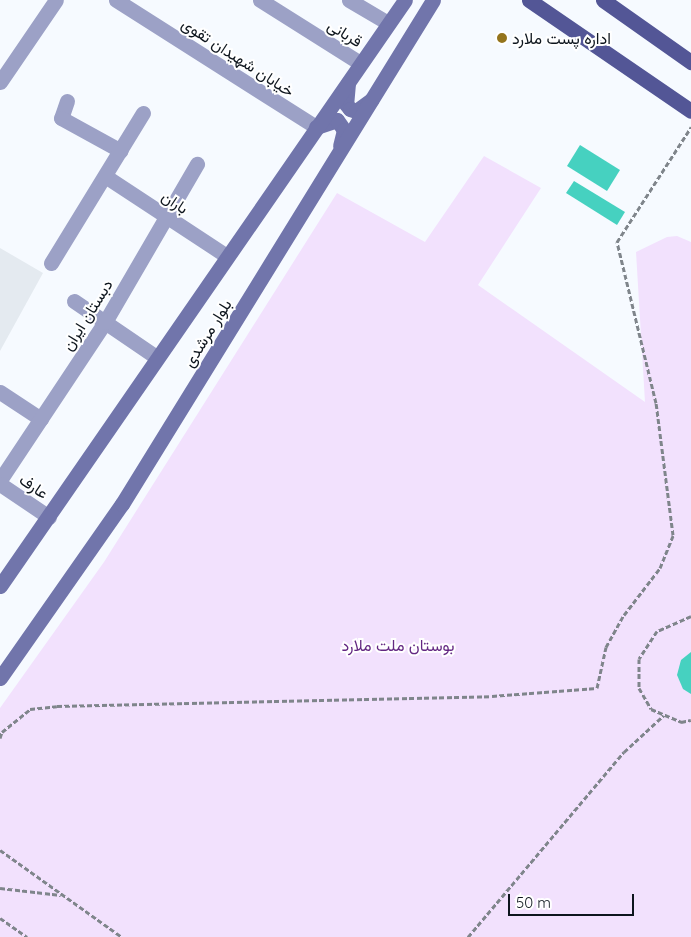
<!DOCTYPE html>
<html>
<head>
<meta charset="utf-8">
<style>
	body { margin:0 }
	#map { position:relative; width:691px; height:937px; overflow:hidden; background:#f6faff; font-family:Quicksand,Vazirmatn,sans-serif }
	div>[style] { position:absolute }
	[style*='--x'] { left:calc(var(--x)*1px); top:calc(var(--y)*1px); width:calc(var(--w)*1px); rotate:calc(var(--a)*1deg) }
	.built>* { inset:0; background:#e4eaf0 }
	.green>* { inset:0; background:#f2e1fd }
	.water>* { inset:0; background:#46d1c0 }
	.path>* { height:3px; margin-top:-1.5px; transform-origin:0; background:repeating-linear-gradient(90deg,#7f858b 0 5px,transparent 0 7.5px) }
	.street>* { height:15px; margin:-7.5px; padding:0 7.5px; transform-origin:7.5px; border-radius:7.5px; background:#9ca1c6 }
	.secondary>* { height:15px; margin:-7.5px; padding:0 7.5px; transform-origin:7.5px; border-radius:7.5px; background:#7175ab }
	.primary>* { height:15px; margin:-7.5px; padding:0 7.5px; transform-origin:7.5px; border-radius:7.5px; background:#535696 }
	.dots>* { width:14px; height:14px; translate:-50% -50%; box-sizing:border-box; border:2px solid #fff; border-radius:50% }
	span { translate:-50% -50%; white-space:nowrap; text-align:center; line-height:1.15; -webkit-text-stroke:4px #fff; paint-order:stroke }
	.street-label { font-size:16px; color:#0d151d }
	.poi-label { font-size:16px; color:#0d151d }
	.left { translate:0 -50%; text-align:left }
	.park-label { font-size:16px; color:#632782 }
	.scale { position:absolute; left:508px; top:894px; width:126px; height:22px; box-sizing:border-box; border:2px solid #0d151d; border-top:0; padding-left:6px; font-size:15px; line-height:18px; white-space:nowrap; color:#0d151d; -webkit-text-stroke:4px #fff; paint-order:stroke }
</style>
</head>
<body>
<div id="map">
	<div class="built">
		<i style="clip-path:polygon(0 248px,43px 273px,0 351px)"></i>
	</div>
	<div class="green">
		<i style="clip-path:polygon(484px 156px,541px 188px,478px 285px,645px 402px,636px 252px,667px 237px,677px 236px,691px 242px,691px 937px,0 937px,0 708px,104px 562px,337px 193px,425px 242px)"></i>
	</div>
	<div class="water">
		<i style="clip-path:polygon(580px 145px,620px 170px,607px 191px,567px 166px)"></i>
		<i style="clip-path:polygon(574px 181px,625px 212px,617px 225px,566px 193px)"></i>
		<i style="clip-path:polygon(691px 652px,691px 694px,683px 689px,677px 675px,681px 660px)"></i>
	</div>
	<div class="path">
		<i style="--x:691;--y:616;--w:37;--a:156"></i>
		<i style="--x:657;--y:631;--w:33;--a:123"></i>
		<i style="--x:639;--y:659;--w:29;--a:90"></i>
		<i style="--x:639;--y:688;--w:24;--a:60"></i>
		<i style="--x:651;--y:709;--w:33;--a:23"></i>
		<i style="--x:681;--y:722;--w:10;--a:-11"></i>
		<i style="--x:0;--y:738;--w:6;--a:-72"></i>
		<i style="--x:2;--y:732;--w:36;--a:-39"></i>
		<i style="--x:30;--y:709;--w:27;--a:-6"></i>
		<i style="--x:57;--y:706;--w:435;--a:-1.3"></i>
		<i style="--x:492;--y:696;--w:105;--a:-4.4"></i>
		<i style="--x:597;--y:688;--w:42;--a:-77.6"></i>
		<i style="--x:606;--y:647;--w:37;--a:-61"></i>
		<i style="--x:624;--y:615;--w:59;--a:-52.5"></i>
		<i style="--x:660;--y:568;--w:35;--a:-68"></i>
		<i style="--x:673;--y:535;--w:133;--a:-97.3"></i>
		<i style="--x:656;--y:403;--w:166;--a:-103.6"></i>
		<i style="--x:617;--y:242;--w:137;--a:-57.2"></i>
		<i style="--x:0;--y:850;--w:150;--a:35.5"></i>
		<i style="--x:0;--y:888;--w:61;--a:6.5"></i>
		<i style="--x:0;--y:918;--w:33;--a:35"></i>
		<i style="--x:468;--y:937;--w:242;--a:-49.9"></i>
		<i style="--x:624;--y:752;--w:54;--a:-42.8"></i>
	</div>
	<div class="street">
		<i style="--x:116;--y:0;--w:237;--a:32.4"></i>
		<i style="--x:260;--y:0;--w:118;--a:32.2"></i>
		<i style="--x:349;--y:0;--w:45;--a:30.5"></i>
		<i style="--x:0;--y:82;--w:99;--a:-55.7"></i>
		<i style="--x:67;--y:101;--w:18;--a:109"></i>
		<i style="--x:61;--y:118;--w:68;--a:28.8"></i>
		<i style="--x:105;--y:176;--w:146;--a:33.3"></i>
		<i style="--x:51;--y:263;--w:176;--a:-58.5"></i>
		<i style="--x:74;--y:301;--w:99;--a:34.3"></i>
		<i style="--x:0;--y:392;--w:49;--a:33.4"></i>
		<i style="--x:0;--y:480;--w:190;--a:-56.4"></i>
		<i style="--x:105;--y:322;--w:183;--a:-59.8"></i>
		<i style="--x:0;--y:484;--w:59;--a:34"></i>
	</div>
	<div class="secondary">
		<i style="--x:348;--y:83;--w:21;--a:95"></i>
		<i style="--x:346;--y:104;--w:6;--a:51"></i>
		<i style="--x:350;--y:109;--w:6;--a:18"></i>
		<i style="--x:356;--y:111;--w:19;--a:-36"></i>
		<i style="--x:316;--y:127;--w:22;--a:-18"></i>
		<i style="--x:337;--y:120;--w:12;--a:55"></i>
		<i style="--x:344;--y:130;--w:16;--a:104"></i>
		<i style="--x:0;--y:586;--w:712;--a:-55.35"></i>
		<i style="--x:0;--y:678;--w:213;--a:-55"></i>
		<i style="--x:122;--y:504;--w:592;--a:-58.32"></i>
	</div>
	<div class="primary">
		<i style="--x:529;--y:0;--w:196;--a:34.4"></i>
		<i style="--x:603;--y:0;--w:108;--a:35.2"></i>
	</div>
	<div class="dots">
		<i style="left:502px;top:38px;background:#94741c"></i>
	</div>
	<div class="street-label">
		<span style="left:345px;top:33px;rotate:32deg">قربانی</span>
		<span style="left:238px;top:57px;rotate:33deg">خیابان شهیدان تقوی</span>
		<span style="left:175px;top:202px;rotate:33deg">باران</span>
		<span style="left:87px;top:315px;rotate:-58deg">دبستان ایران</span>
		<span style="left:207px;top:333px;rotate:-58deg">بلوار مرشدی</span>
		<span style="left:34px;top:486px;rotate:34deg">عارف</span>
	</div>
	<div class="poi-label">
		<span class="left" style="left:512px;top:38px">اداره پست ملارد</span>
	</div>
	<div class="park-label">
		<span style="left:398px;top:645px">بوستان ملت ملارد</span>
	</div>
	<div class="scale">50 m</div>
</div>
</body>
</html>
